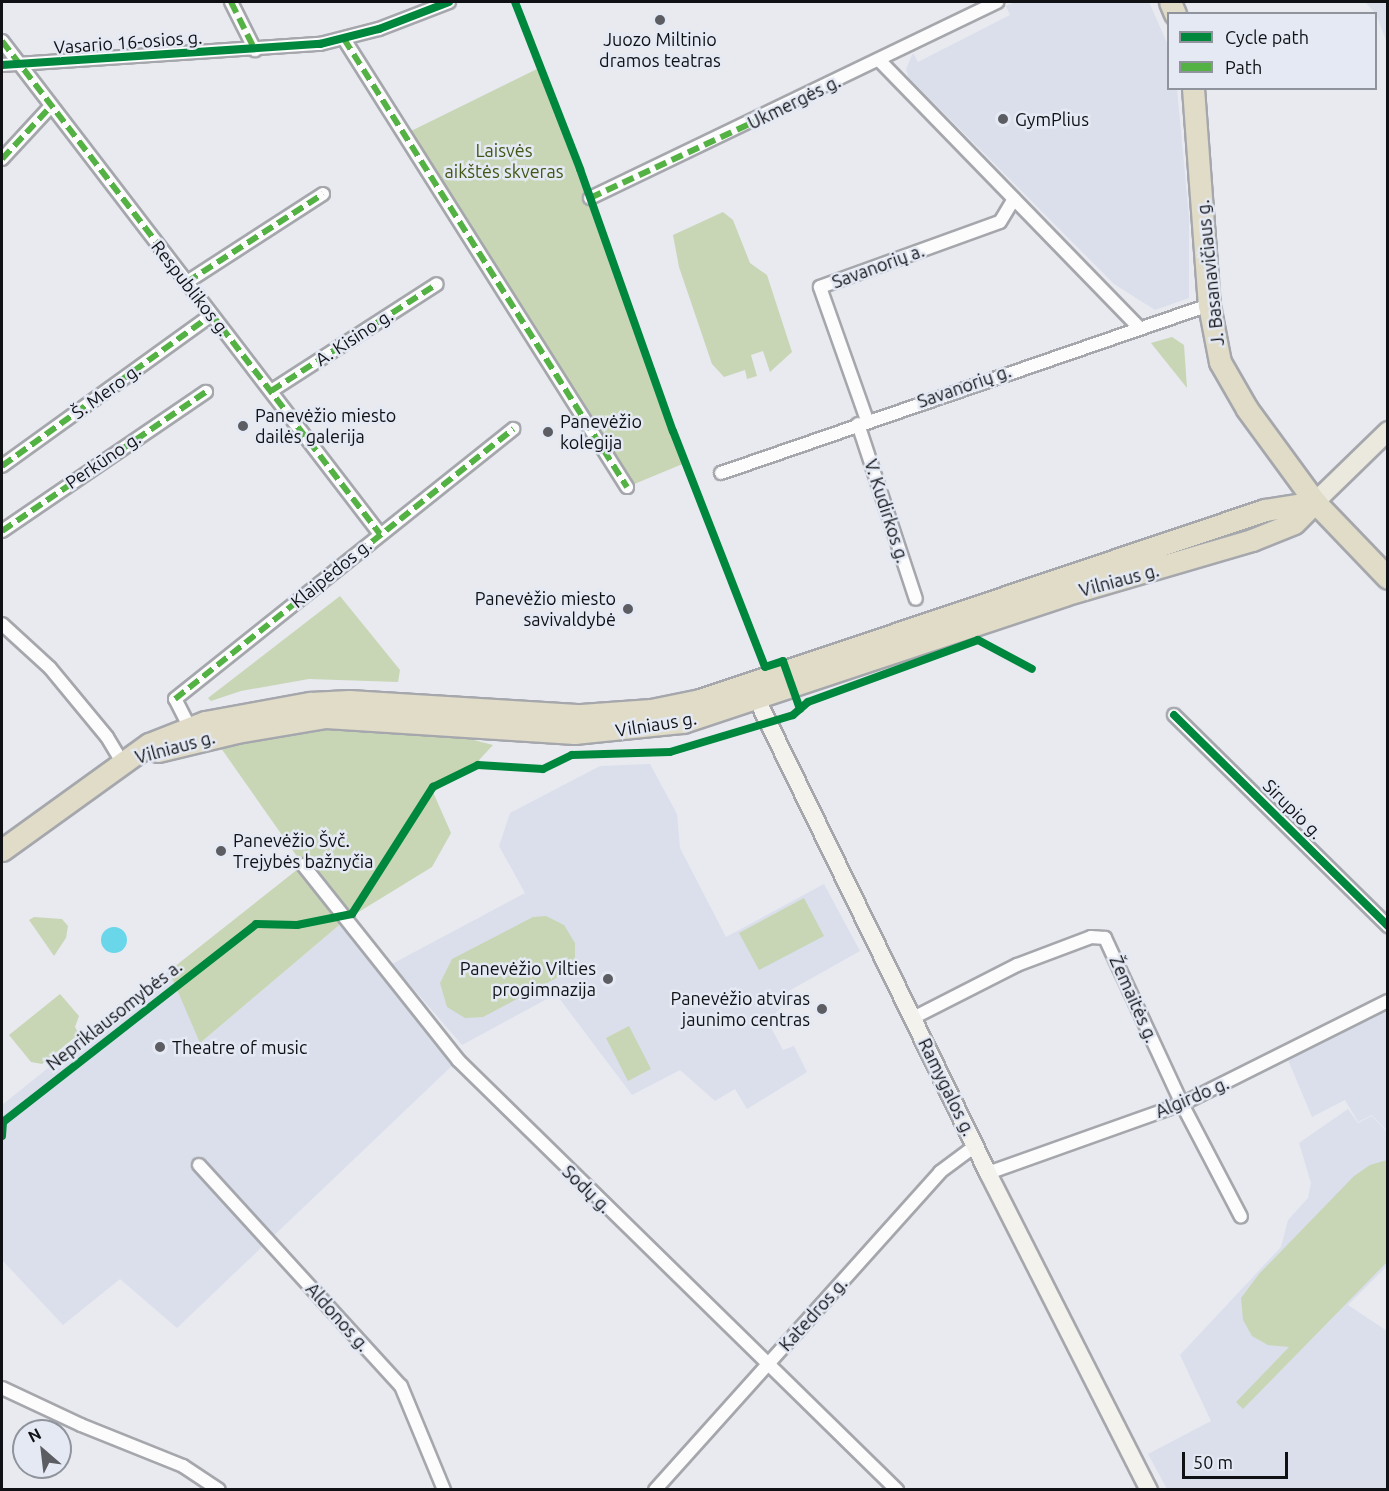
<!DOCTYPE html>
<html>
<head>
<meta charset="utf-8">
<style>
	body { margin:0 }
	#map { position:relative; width:1389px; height:1491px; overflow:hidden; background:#e8eaf0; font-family:Ubuntu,sans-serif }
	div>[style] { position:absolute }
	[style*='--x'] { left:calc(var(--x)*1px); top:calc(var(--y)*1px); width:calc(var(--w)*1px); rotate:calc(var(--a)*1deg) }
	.built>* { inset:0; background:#dadfeb }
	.green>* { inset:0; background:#c8d6b5 }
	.water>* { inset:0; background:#69d6ea }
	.round { border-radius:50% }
	.roads { filter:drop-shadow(2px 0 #a5a7ac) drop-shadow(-2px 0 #a5a7ac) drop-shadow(0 2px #a5a7ac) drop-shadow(0 -2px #a5a7ac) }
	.street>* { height:12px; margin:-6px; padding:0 6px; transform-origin:6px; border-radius:6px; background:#fcfcfd }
	.secondary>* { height:16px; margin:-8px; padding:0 8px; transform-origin:8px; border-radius:8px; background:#f4f2ed }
	.primary>* { height:18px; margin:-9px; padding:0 9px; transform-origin:9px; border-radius:9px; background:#ebe9dd }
	.highway>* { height:21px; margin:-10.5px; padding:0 10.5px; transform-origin:10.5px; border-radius:10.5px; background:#e0dcc8 }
	.quiet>* { height:6px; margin-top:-3px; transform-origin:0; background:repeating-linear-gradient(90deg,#54b144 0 12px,transparent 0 18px) }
	.cycleway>* { height:8px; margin:-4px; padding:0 4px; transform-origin:4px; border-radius:4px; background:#00873e }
	.dots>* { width:16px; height:16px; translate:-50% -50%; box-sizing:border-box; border:3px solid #e4e9f4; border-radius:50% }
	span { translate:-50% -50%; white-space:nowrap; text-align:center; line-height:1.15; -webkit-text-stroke:5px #e4e9f4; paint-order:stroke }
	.poi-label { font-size:18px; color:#0f1115 }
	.left { translate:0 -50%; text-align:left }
	.right { translate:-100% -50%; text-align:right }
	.street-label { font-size:18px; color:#0f1115 }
	.park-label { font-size:18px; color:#435715 }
	.frame { position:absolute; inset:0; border:3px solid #0f1115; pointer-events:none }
	.legend { position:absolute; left:1167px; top:12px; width:210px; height:78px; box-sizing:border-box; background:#e4e9f4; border:2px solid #8f939b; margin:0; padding:8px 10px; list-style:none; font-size:18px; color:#0f1115 }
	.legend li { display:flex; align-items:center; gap:12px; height:30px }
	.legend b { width:30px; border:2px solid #8f939b }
	.north { position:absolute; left:12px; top:1419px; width:60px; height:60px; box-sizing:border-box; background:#e4e9f4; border:2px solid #8f939b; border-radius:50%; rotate:332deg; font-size:16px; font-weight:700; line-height:24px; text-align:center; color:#0f1115 }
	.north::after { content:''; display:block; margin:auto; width:21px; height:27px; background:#5b5d62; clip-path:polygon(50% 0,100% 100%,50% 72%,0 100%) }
	.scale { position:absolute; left:1182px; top:1452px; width:106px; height:27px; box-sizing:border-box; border:3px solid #0f1115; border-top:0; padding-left:8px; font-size:18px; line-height:21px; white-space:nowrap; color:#0f1115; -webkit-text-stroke:4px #e4e9f4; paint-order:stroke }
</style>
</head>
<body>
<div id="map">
	<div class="built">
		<i style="clip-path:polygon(1015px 2px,1149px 2px,1168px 45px,1168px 88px,1177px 89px,1189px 217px,1189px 298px,1155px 310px,1114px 284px,909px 78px,906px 69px,913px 53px,918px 62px,1010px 15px,1006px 6px)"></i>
		<i style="clip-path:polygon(1365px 2px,1387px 2px,1387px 43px,1376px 14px)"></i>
		<i style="clip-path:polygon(650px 764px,677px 814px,680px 848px,726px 937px,824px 884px,860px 951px,780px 996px,784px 1004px,768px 1022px,783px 1050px,794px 1046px,807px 1072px,747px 1109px,735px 1089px,715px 1101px,680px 1070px,632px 1095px,556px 994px,462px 1045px,392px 964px,525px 893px,499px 846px,510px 813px,600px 766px)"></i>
		<i style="clip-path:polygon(344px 921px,458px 1060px,177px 1328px,120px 1279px,63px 1325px,2px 1260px,2px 1105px,169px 971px,201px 1042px)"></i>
		<i style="clip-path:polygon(1387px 1001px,1387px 1131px,1372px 1115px,1358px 1122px,1345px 1100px,1312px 1117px,1286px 1055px)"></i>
		<i style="clip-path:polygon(1348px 1109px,1358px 1123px,1372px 1116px,1387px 1132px,1387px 1266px,1348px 1305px,1387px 1331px,1387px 1489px,1167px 1489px,1148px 1454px,1211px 1421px,1180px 1355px,1281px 1247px,1288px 1220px,1308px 1198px,1311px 1183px,1299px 1143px)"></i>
	</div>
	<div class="green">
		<i style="clip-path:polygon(541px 67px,685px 463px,627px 487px,407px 133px)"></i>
		<i style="clip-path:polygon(723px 212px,733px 220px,750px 263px,767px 275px,792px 352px,770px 372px,763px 351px,751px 355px,757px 376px,747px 379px,745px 370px,724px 377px,712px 364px,679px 267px,673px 235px)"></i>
		<i style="clip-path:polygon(1172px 337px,1184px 345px,1187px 388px,1151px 343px)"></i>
		<i style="clip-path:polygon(340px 596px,400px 670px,398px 682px,309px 679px,241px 691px,211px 701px,208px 698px)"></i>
		<i style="clip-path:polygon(323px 726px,443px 732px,493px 745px,468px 772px,433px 792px,451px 833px,432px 867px,344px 921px,200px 1043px,169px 971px,303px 865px,216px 741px)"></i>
		<i style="clip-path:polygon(804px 898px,824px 936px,759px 970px,739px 933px)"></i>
		<i style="clip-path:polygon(546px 916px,564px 925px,575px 943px,575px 957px,564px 974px,483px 1017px,465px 1018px,447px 1007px,440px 983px,452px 959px,533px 917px)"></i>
		<i style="clip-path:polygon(34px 917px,62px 919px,68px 926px,66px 938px,54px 956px,29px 920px)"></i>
		<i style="clip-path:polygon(60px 994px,79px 1016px,75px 1027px,79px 1034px,42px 1064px,31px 1062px,9px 1035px)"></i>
		<i style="clip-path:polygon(629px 1026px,651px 1069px,628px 1081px,606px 1038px)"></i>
		<i style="clip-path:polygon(1387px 1160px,1387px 1262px,1243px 1409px,1236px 1402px,1289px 1347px,1268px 1345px,1252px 1336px,1243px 1320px,1241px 1298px,1259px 1274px,1354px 1176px,1370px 1165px)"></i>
	</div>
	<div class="water">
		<i class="round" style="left:101px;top:927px;width:26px;height:26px"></i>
	</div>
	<div class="roads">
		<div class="street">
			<i style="--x:231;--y:2;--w:54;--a:63.4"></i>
			<i style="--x:344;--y:39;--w:530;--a:57.72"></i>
			<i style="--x:2;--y:41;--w:621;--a:52.52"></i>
			<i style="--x:879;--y:60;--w:373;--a:45.8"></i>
			<i style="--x:2;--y:65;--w:319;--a:-3.8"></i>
			<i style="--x:320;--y:44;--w:61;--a:-14.3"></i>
			<i style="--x:379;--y:29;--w:75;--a:-21.1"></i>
			<i style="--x:2;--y:159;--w:72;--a:-47.2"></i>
			<i style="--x:590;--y:198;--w:452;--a:-25.7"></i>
			<i style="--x:187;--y:282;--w:162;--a:-32.9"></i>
			<i style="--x:271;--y:391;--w:197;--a:-32.8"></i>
			<i style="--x:867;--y:420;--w:141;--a:-109.5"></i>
			<i style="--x:820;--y:287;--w:191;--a:-19.9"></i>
			<i style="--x:1000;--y:222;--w:27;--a:-59"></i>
			<i style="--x:858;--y:424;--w:184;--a:71.7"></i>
			<i style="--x:2;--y:466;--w:258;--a:-35.8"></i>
			<i style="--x:721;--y:473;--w:516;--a:-19"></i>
			<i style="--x:2;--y:531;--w:247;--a:-34.3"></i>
			<i style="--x:2;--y:624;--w:65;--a:42.5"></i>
			<i style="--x:50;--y:668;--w:89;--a:50.4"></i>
			<i style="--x:107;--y:737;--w:29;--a:59"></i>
			<i style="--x:1174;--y:715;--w:301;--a:44.6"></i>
			<i style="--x:192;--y:732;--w:37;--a:-117"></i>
			<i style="--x:175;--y:699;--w:433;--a:-38.6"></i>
			<i style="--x:303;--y:865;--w:249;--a:51.5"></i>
			<i style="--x:458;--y:1060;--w:615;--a:44.41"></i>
			<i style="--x:913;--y:1018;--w:117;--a:-27"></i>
			<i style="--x:1017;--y:965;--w:79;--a:-20.7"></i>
			<i style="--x:1091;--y:937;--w:14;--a:4"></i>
			<i style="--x:1105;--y:938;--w:183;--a:65.1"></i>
			<i style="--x:1182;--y:1104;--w:127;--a:62.4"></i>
			<i style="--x:199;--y:1165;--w:299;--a:47.6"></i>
			<i style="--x:401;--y:1386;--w:113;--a:67.5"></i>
			<i style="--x:988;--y:1173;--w:206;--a:-19.6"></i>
			<i style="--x:1182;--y:1104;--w:230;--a:-26.6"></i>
			<i style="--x:2;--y:1388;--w:87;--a:25.1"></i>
			<i style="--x:81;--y:1425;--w:110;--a:21.9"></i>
			<i style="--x:183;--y:1466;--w:43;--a:33.7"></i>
			<i style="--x:655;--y:1490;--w:427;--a:-48.1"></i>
			<i style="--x:940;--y:1172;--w:44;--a:-36.6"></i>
		</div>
		<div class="secondary">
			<i style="--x:751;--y:687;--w:541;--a:64"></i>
			<i style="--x:988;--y:1173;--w:356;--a:63.1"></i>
		</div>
		<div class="primary">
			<i style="--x:1315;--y:502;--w:102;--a:-44.2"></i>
		</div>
		<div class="highway">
			<i style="--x:1170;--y:2;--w:13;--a:67"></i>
			<i style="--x:1193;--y:88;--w:218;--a:85.8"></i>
			<i style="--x:1209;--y:305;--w:58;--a:79.1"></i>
			<i style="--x:1220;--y:362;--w:54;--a:60.1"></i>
			<i style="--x:1247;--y:409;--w:115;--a:53.8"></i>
			<i style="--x:1315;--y:502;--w:105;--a:46.2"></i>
			<i style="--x:158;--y:751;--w:81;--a:-13.5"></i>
			<i style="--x:237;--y:732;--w:90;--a:-9.6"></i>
			<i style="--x:326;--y:717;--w:249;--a:3.7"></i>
			<i style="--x:574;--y:733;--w:110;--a:-5.8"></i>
			<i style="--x:683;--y:722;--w:402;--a:-18.4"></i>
			<i style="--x:1064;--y:595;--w:196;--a:-16.3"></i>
			<i style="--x:1252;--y:540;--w:45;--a:-22"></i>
			<i style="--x:1294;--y:523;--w:30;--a:-45"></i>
			<i style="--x:2;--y:850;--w:181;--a:-35.8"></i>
			<i style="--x:149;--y:744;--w:60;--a:-21.4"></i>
			<i style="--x:205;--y:722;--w:107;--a:-10.3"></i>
			<i style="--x:310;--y:703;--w:39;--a:-3"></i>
			<i style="--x:349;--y:701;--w:232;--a:3.5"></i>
			<i style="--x:581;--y:715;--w:70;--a:-4.1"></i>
			<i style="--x:651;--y:710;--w:50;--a:-11.5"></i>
			<i style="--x:700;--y:700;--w:596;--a:-18.59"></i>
			<i style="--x:1265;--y:510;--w:51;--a:-9.1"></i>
		</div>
	</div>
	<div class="quiet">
		<i style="--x:231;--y:2;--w:54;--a:63.4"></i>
		<i style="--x:344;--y:39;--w:530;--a:57.72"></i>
		<i style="--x:2;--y:41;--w:621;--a:52.52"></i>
		<i style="--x:2;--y:159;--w:72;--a:-47.2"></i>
		<i style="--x:590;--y:198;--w:181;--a:-24.9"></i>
		<i style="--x:187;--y:282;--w:162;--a:-32.9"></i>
		<i style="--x:271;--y:391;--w:197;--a:-32.8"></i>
		<i style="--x:2;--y:466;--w:258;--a:-35.8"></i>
		<i style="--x:2;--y:531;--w:247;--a:-34.3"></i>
		<i style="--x:175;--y:699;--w:433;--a:-38.6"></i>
	</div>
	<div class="cycleway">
		<i style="--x:515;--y:2;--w:179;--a:68.7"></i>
		<i style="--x:580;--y:169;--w:278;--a:70.5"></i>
		<i style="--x:673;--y:431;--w:253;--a:68.7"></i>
		<i style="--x:765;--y:667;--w:19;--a:-18"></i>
		<i style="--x:783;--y:661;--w:51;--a:70.5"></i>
		<i style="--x:2;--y:65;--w:319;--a:-3.8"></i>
		<i style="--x:320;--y:44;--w:61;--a:-14.3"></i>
		<i style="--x:379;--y:29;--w:75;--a:-21.1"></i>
		<i style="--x:1174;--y:715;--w:301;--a:44.6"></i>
		<i style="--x:2;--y:1136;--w:14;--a:-86"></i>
		<i style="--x:3;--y:1122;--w:321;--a:-38"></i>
		<i style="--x:256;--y:924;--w:41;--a:1.4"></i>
		<i style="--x:297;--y:925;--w:56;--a:-11.3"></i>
		<i style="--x:352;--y:914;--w:151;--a:-57.5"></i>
		<i style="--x:433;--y:787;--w:50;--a:-26.1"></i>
		<i style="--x:478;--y:765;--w:65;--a:3.5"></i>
		<i style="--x:543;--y:769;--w:32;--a:-26"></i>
		<i style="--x:572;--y:755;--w:98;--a:-1.8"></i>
		<i style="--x:670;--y:752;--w:128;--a:-16.7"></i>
		<i style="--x:793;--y:715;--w:20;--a:-41"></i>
		<i style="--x:808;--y:702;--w:181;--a:-20"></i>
		<i style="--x:978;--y:640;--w:61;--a:28.2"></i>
	</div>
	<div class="dots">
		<i style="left:660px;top:20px;background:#5b5d62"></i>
		<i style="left:1003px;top:119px;background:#5b5d62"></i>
		<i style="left:243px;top:426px;background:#5b5d62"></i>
		<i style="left:548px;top:432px;background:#5b5d62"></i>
		<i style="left:628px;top:609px;background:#5b5d62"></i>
		<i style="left:221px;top:851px;background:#5b5d62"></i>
		<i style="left:608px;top:979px;background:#5b5d62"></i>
		<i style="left:822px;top:1009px;background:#5b5d62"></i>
		<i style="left:160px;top:1047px;background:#5b5d62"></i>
	</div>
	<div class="poi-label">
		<span style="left:660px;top:50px">Juozo Miltinio<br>dramos teatras</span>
		<span class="left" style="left:1015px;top:119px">GymPlius</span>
		<span class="left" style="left:255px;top:426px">Panevėžio miesto<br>dailės galerija</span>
		<span class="left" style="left:560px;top:432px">Panevėžio<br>kolegija</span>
		<span class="right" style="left:616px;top:609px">Panevėžio miesto<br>savivaldybė</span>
		<span class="left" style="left:233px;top:851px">Panevėžio Švč.<br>Trejybės bažnyčia</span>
		<span class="right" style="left:596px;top:979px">Panevėžio Vilties<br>progimnazija</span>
		<span class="right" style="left:810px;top:1009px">Panevėžio atviras<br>jaunimo centras</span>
		<span class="left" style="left:172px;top:1047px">Theatre of music</span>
	</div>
	<div class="street-label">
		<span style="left:128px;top:42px;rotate:-4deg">Vasario 16-osios g.</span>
		<span style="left:794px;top:102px;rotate:-26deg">Ukmergės g.</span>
		<span style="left:878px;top:266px;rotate:-20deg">Savanorių a.</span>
		<span style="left:1210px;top:273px;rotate:-96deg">J. Basanavičiaus g.</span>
		<span style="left:191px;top:288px;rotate:52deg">Respublikos g.</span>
		<span style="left:354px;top:337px;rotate:-33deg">A. Kisino g.</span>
		<span style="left:964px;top:386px;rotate:-19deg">Savanorių g.</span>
		<span style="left:106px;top:391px;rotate:-36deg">Š. Mero g.</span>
		<span style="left:103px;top:460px;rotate:-34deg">Perkūno g.</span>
		<span style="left:887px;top:511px;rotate:72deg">V. Kudirkos g.</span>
		<span style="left:331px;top:573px;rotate:-39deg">Klaipėdos g.</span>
		<span style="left:1119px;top:580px;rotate:-15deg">Vilniaus g.</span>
		<span style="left:656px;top:724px;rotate:-9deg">Vilniaus g.</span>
		<span style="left:175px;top:747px;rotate:-15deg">Vilniaus g.</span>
		<span style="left:1293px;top:809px;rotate:45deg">Sirupio g.</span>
		<span style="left:1134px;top:999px;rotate:66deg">Žemaitės g.</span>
		<span style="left:114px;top:1015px;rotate:-38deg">Nepriklausomybės a.</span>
		<span style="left:947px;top:1087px;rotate:64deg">Ramygalos g.</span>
		<span style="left:1192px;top:1097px;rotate:-23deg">Algirdo g.</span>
		<span style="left:587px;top:1189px;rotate:44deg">Sodų g.</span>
		<span style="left:813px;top:1314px;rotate:-48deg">Katedros g.</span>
		<span style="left:338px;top:1317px;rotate:48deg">Aldonos g.</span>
	</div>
	<div class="park-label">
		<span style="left:504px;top:161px">Laisvės<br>aikštės skveras</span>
	</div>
	<div class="frame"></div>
	<ul class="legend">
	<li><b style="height:8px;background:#00873e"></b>Cycle path</li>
	<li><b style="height:8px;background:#54b144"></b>Path</li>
	</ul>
	<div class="north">N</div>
	<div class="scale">50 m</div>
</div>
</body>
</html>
